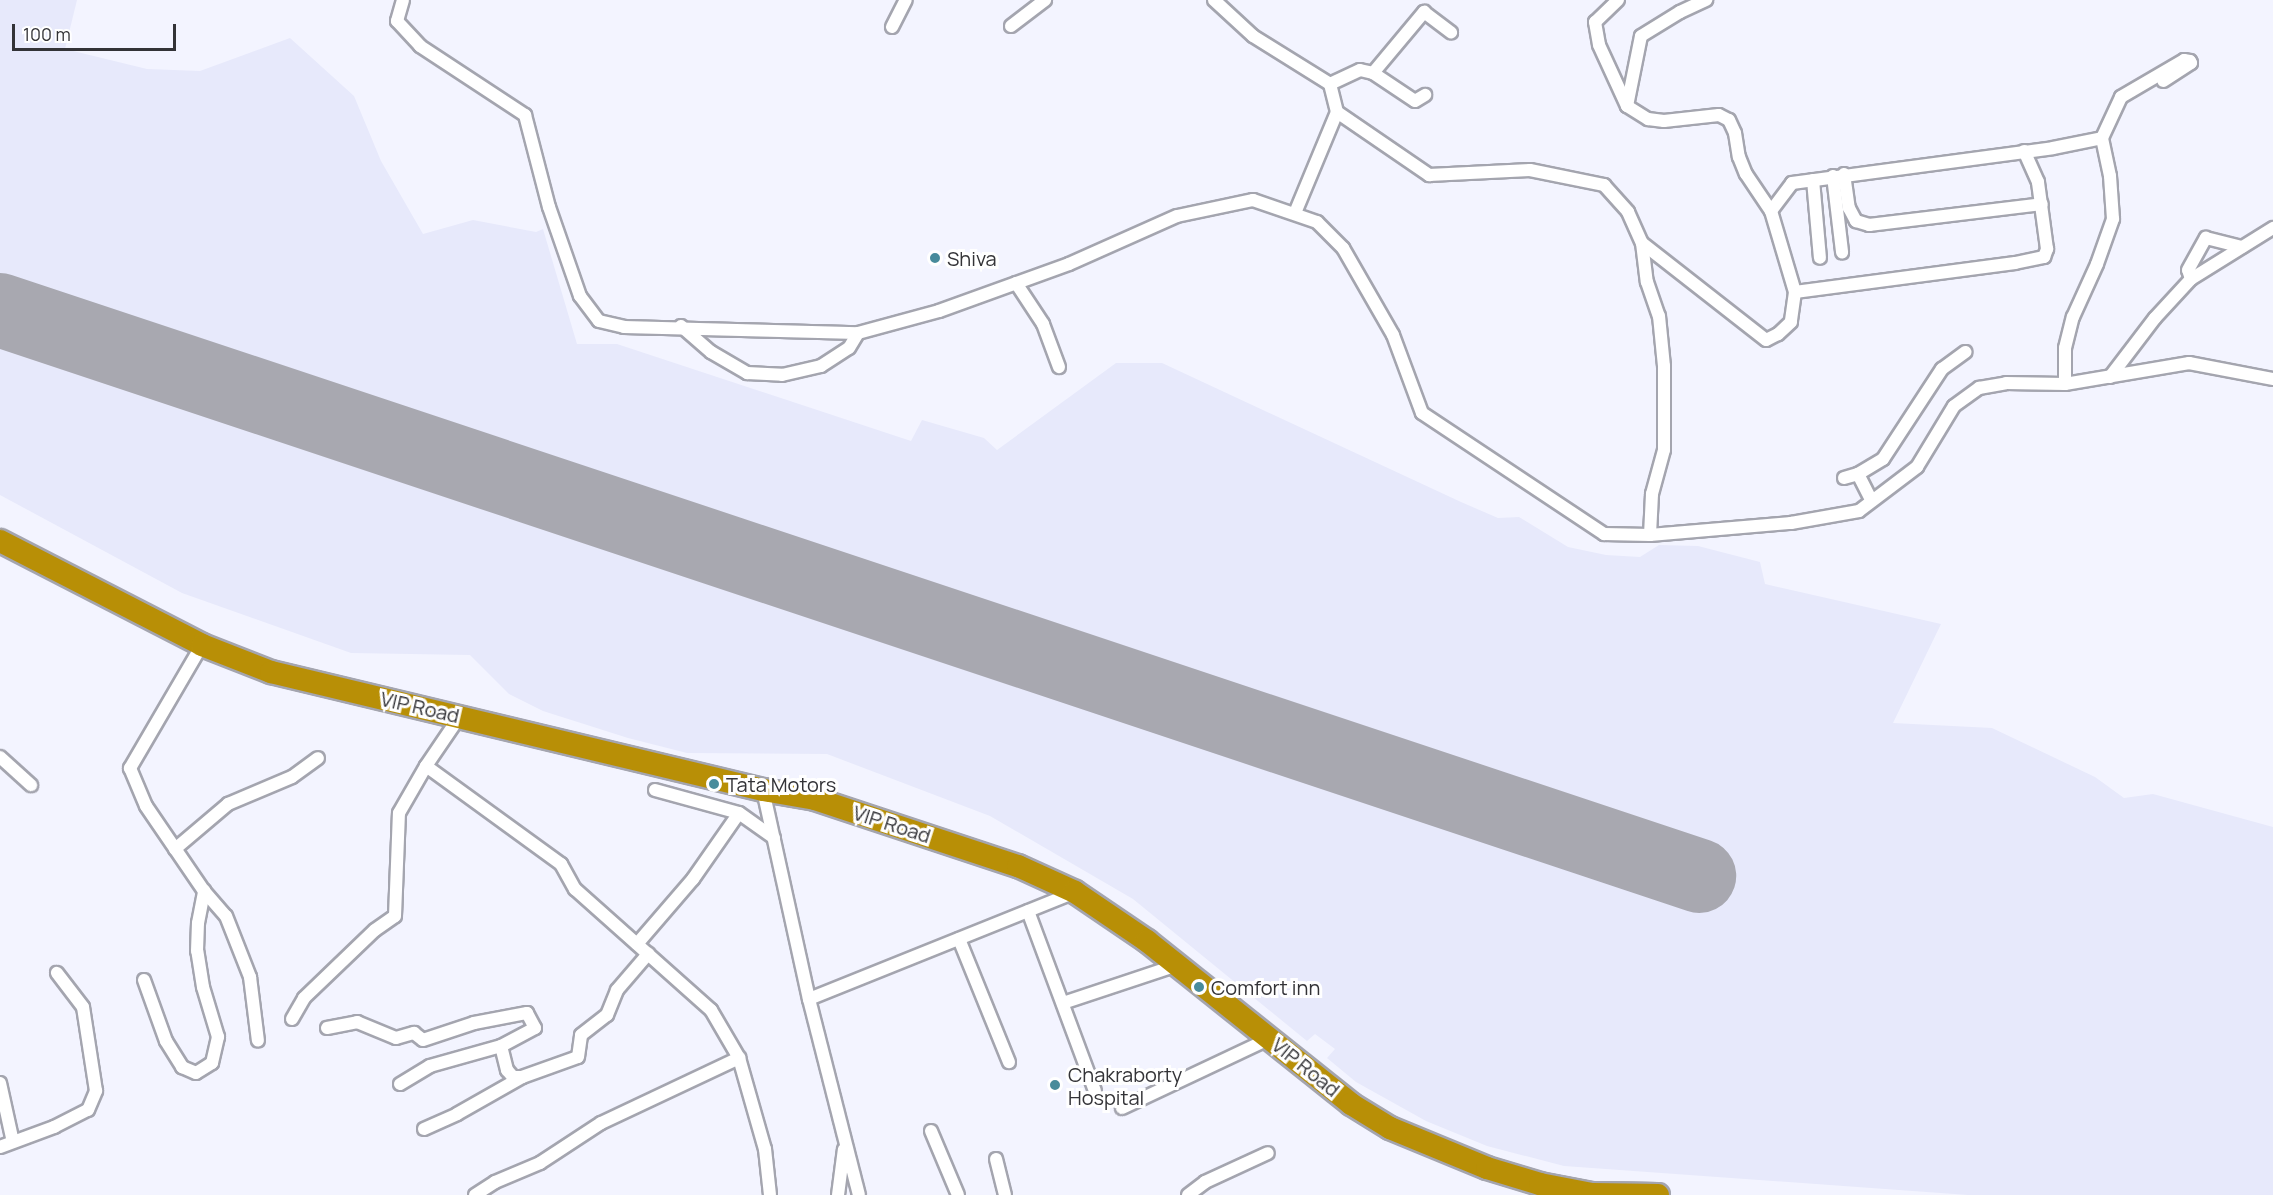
<!DOCTYPE html>
<html>
<head>
<meta charset="utf-8">
<style>
	body { margin:0 }
	#map { position:relative; width:2273px; height:1195px; overflow:hidden; background:#f3f4ff; font-family:Manrope,sans-serif }
	div>[style] { position:absolute }
	[style*='--x'] { left:calc(var(--x)*1px); top:calc(var(--y)*1px); width:calc(var(--w)*1px); rotate:calc(var(--a)*1deg) }
	.built>* { inset:0; background:#e7e9fb }
	.runway>* { height:74px; margin:-37px; padding:0 37px; transform-origin:37px; border-radius:37px; background:#a8a8b0 }
	.roads { filter:drop-shadow(2px 0 #a4a5af) drop-shadow(-2px 0 #a4a5af) drop-shadow(0 2px #a4a5af) drop-shadow(0 -2px #a4a5af) }
	.street>* { height:12px; margin:-6px; padding:0 6px; transform-origin:6px; border-radius:6px; background:#fff }
	.highway>* { height:22px; margin:-11px; padding:0 11px; transform-origin:11px; border-radius:11px; background:#b88f06 }
	.dots>* { width:16px; height:16px; translate:-50% -50%; box-sizing:border-box; border:3px solid #fff; border-radius:50% }
	span { translate:-50% -50%; white-space:nowrap; text-align:center; line-height:1.15; -webkit-text-stroke:6px #fff; paint-order:stroke }
	.poi-label { font-size:20px; color:#333337 }
	.left { translate:0 -50%; text-align:left }
	.street-label { font-size:20px; color:#333337 }
	.scale { position:absolute; left:12px; top:24px; width:164px; height:27px; box-sizing:border-box; border:3px solid #333337; border-top:0; padding-left:8px; font-size:18px; line-height:21px; white-space:nowrap; color:#333337; -webkit-text-stroke:4px #fff; paint-order:stroke }
</style>
</head>
<body>
<div id="map">
	<div class="built">
		<i style="clip-path:polygon(0 0,77px 0,65px 49px,147px 69px,200px 71px,290px 38px,354px 96px,381px 161px,423px 234px,473px 220px,536px 232px,543px 229px,577px 344px,617px 344px,911px 441px,922px 420px,984px 438px,997px 450px,1116px 363px,1162px 363px,1461px 502px,1498px 518px,1519px 517px,1568px 547px,1606px 555px,1640px 557px,1659px 545px,1698px 546px,1760px 562px,1765px 584px,1941px 624px,1893px 723px,1992px 728px,2095px 777px,2124px 798px,2153px 794px,2273px 827px,2273px 1195px,1968px 1195px,1564px 1166px,1487px 1146px,1426px 1121px,1356px 1082px,1327px 1058px,1335px 1049px,1315px 1034px,1307px 1041px,1133px 899px,990px 816px,827px 754px,687px 753px,628px 738px,543px 711px,509px 694px,470px 655px,351px 653px,182px 593px,0 495px)"></i>
	</div>
	<div class="runway">
		<i style="--x:0;--y:310;--w:1791;--a:18.42"></i>
	</div>
	<div class="roads">
		<div class="street">
			<i style="--x:403;--y:0;--w:22;--a:106"></i>
			<i style="--x:397;--y:21;--w:34;--a:47"></i>
			<i style="--x:420;--y:46;--w:126;--a:33.3"></i>
			<i style="--x:525;--y:115;--w:95;--a:75.4"></i>
			<i style="--x:549;--y:207;--w:94;--a:70.8"></i>
			<i style="--x:580;--y:296;--w:31;--a:53"></i>
			<i style="--x:599;--y:321;--w:26;--a:13"></i>
			<i style="--x:624;--y:327;--w:234;--a:1.5"></i>
			<i style="--x:858;--y:333;--w:84;--a:-15.2"></i>
			<i style="--x:939;--y:311;--w:138;--a:-19.9"></i>
			<i style="--x:1069;--y:264;--w:118;--a:-24"></i>
			<i style="--x:1177;--y:216;--w:78;--a:-11.9"></i>
			<i style="--x:1253;--y:200;--w:68;--a:19"></i>
			<i style="--x:1317;--y:222;--w:37;--a:45"></i>
			<i style="--x:1343;--y:248;--w:100;--a:60.1"></i>
			<i style="--x:1393;--y:335;--w:83;--a:69.6"></i>
			<i style="--x:1422;--y:413;--w:219;--a:33.6"></i>
			<i style="--x:1604;--y:534;--w:46;--a:1.2"></i>
			<i style="--x:1650;--y:535;--w:142;--a:-4.9"></i>
			<i style="--x:1791;--y:523;--w:69;--a:-10"></i>
			<i style="--x:1859;--y:511;--w:73;--a:-37.2"></i>
			<i style="--x:1917;--y:467;--w:71;--a:-58.8"></i>
			<i style="--x:1954;--y:406;--w:31;--a:-36"></i>
			<i style="--x:1979;--y:388;--w:27;--a:-10"></i>
			<i style="--x:2006;--y:383;--w:59;--a:1"></i>
			<i style="--x:2065;--y:384;--w:126;--a:-9.6"></i>
			<i style="--x:2189;--y:363;--w:86;--a:10.8"></i>
			<i style="--x:1214;--y:0;--w:53;--a:42.7"></i>
			<i style="--x:1253;--y:36;--w:91;--a:31.9"></i>
			<i style="--x:1330;--y:84;--w:29;--a:76"></i>
			<i style="--x:1337;--y:112;--w:112;--a:34.4"></i>
			<i style="--x:1429;--y:175;--w:101;--a:-2.8"></i>
			<i style="--x:1530;--y:170;--w:76;--a:11.5"></i>
			<i style="--x:1604;--y:185;--w:36;--a:48"></i>
			<i style="--x:1628;--y:212;--w:34;--a:66"></i>
			<i style="--x:1642;--y:243;--w:39;--a:83"></i>
			<i style="--x:1647;--y:282;--w:36;--a:71"></i>
			<i style="--x:1659;--y:316;--w:50;--a:84.3"></i>
			<i style="--x:1664;--y:366;--w:84;--a:90"></i>
			<i style="--x:1664;--y:450;--w:46;--a:105.3"></i>
			<i style="--x:1652;--y:494;--w:41;--a:92.8"></i>
			<i style="--x:1618;--y:0;--w:32;--a:136"></i>
			<i style="--x:1595;--y:22;--w:23;--a:80"></i>
			<i style="--x:1599;--y:45;--w:67;--a:65.3"></i>
			<i style="--x:1627;--y:106;--w:25;--a:32"></i>
			<i style="--x:1648;--y:119;--w:16;--a:7"></i>
			<i style="--x:1664;--y:121;--w:55;--a:-6.2"></i>
			<i style="--x:1719;--y:115;--w:11;--a:27"></i>
			<i style="--x:1729;--y:120;--w:14;--a:65"></i>
			<i style="--x:1735;--y:133;--w:24;--a:81"></i>
			<i style="--x:1739;--y:157;--w:18;--a:68"></i>
			<i style="--x:1746;--y:174;--w:45;--a:56"></i>
			<i style="--x:1771;--y:211;--w:84;--a:73.5"></i>
			<i style="--x:1795;--y:292;--w:30;--a:98"></i>
			<i style="--x:1791;--y:322;--w:18;--a:137"></i>
			<i style="--x:1778;--y:334;--w:13;--a:153"></i>
			<i style="--x:1766;--y:340;--w:157;--a:-142"></i>
			<i style="--x:1011;--y:26;--w:43;--a:-37.4"></i>
			<i style="--x:892;--y:27;--w:30;--a:-63"></i>
			<i style="--x:1373;--y:73;--w:80;--a:-50.1"></i>
			<i style="--x:1424;--y:12;--w:34;--a:37"></i>
			<i style="--x:1330;--y:84;--w:33;--a:-25"></i>
			<i style="--x:1360;--y:70;--w:13;--a:13"></i>
			<i style="--x:1373;--y:73;--w:50;--a:33.7"></i>
			<i style="--x:1415;--y:101;--w:12;--a:-31"></i>
			<i style="--x:1627;--y:106;--w:71;--a:-78.7"></i>
			<i style="--x:1641;--y:36;--w:46;--a:-31.6"></i>
			<i style="--x:1680;--y:12;--w:29;--a:-25"></i>
			<i style="--x:1844;--y:174;--w:34;--a:82"></i>
			<i style="--x:1849;--y:208;--w:15;--a:62"></i>
			<i style="--x:1856;--y:221;--w:14;--a:17"></i>
			<i style="--x:1869;--y:225;--w:174;--a:-6.9"></i>
			<i style="--x:1833;--y:176;--w:77;--a:83.2"></i>
			<i style="--x:1813;--y:180;--w:78;--a:84.9"></i>
			<i style="--x:1771;--y:211;--w:35;--a:-53"></i>
			<i style="--x:1792;--y:183;--w:263;--a:-7.6"></i>
			<i style="--x:2053;--y:148;--w:50;--a:-11.5"></i>
			<i style="--x:1295;--y:213;--w:109;--a:-67.4"></i>
			<i style="--x:2191;--y:279;--w:9;--a:-108"></i>
			<i style="--x:2188;--y:270;--w:37;--a:-61"></i>
			<i style="--x:2206;--y:238;--w:37;--a:14"></i>
			<i style="--x:1016;--y:283;--w:49;--a:56.6"></i>
			<i style="--x:1043;--y:324;--w:46;--a:69.6"></i>
			<i style="--x:1795;--y:292;--w:222;--a:-7.5"></i>
			<i style="--x:2015;--y:263;--w:30;--a:-12"></i>
			<i style="--x:2044;--y:257;--w:9;--a:-69"></i>
			<i style="--x:2047;--y:249;--w:68;--a:-97.7"></i>
			<i style="--x:2038;--y:182;--w:34;--a:-114"></i>
			<i style="--x:681;--y:326;--w:40;--a:41"></i>
			<i style="--x:711;--y:352;--w:42;--a:30.3"></i>
			<i style="--x:747;--y:373;--w:35;--a:3"></i>
			<i style="--x:782;--y:375;--w:40;--a:-13"></i>
			<i style="--x:821;--y:366;--w:33;--a:-33"></i>
			<i style="--x:849;--y:348;--w:17;--a:-59"></i>
			<i style="--x:2110;--y:377;--w:74;--a:-52.7"></i>
			<i style="--x:2155;--y:318;--w:53;--a:-47.3"></i>
			<i style="--x:2191;--y:279;--w:97;--a:-31.9"></i>
			<i style="--x:2065;--y:384;--w:36;--a:-90"></i>
			<i style="--x:2065;--y:348;--w:32;--a:-76"></i>
			<i style="--x:2073;--y:317;--w:58;--a:-65.6"></i>
			<i style="--x:2097;--y:264;--w:48;--a:-70.4"></i>
			<i style="--x:2113;--y:219;--w:43;--a:-94"></i>
			<i style="--x:2110;--y:176;--w:39;--a:-102"></i>
			<i style="--x:2102;--y:138;--w:45;--a:-65.1"></i>
			<i style="--x:2121;--y:97;--w:73;--a:-30.4"></i>
			<i style="--x:2184;--y:60;--w:6;--a:9"></i>
			<i style="--x:2190;--y:61;--w:2;--a:63"></i>
			<i style="--x:2191;--y:63;--w:33;--a:147"></i>
			<i style="--x:1858;--y:474;--w:30;--a:63"></i>
			<i style="--x:1844;--y:478;--w:15;--a:-16"></i>
			<i style="--x:1858;--y:474;--w:29;--a:-31"></i>
			<i style="--x:1883;--y:459;--w:108;--a:-56.8"></i>
			<i style="--x:1942;--y:369;--w:29;--a:-36"></i>
			<i style="--x:202;--y:645;--w:143;--a:120.3"></i>
			<i style="--x:130;--y:768;--w:41;--a:67.2"></i>
			<i style="--x:146;--y:806;--w:103;--a:55.7"></i>
			<i style="--x:204;--y:891;--w:33;--a:49"></i>
			<i style="--x:226;--y:916;--w:66;--a:68.5"></i>
			<i style="--x:250;--y:977;--w:64;--a:82.9"></i>
			<i style="--x:0;--y:757;--w:42;--a:42.1"></i>
			<i style="--x:426;--y:766;--w:167;--a:36"></i>
			<i style="--x:561;--y:864;--w:29;--a:61"></i>
			<i style="--x:575;--y:889;--w:182;--a:41.7"></i>
			<i style="--x:711;--y:1010;--w:56;--a:59.7"></i>
			<i style="--x:739;--y:1058;--w:95;--a:74.1"></i>
			<i style="--x:765;--y:1149;--w:46;--a:83.8"></i>
			<i style="--x:655;--y:790;--w:87;--a:15.3"></i>
			<i style="--x:739;--y:813;--w:43;--a:35.5"></i>
			<i style="--x:763;--y:790;--w:214;--a:77.6"></i>
			<i style="--x:809;--y:999;--w:202;--a:75.7"></i>
			<i style="--x:175;--y:849;--w:70;--a:-40.3"></i>
			<i style="--x:228;--y:804;--w:69;--a:-22.9"></i>
			<i style="--x:292;--y:777;--w:32;--a:-36"></i>
			<i style="--x:1028;--y:911;--w:192;--a:69.6"></i>
			<i style="--x:959;--y:939;--w:133;--a:67.9"></i>
			<i style="--x:637;--y:944;--w:86;--a:-49.3"></i>
			<i style="--x:693;--y:879;--w:80;--a:-55.1"></i>
			<i style="--x:144;--y:980;--w:65;--a:70.2"></i>
			<i style="--x:166;--y:1041;--w:31;--a:58"></i>
			<i style="--x:182;--y:1067;--w:15;--a:23"></i>
			<i style="--x:196;--y:1073;--w:19;--a:-32"></i>
			<i style="--x:212;--y:1063;--w:27;--a:-77"></i>
			<i style="--x:218;--y:1037;--w:52;--a:-106.7"></i>
			<i style="--x:203;--y:987;--w:36;--a:-99"></i>
			<i style="--x:197;--y:951;--w:28;--a:-88"></i>
			<i style="--x:198;--y:923;--w:33;--a:-79"></i>
			<i style="--x:809;--y:999;--w:287;--a:-21.9"></i>
			<i style="--x:1063;--y:1003;--w:120;--a:-18.4"></i>
			<i style="--x:292;--y:1019;--w:24;--a:-60"></i>
			<i style="--x:304;--y:998;--w:98;--a:-43.8"></i>
			<i style="--x:375;--y:930;--w:24;--a:-35"></i>
			<i style="--x:395;--y:916;--w:103;--a:-87.8"></i>
			<i style="--x:399;--y:813;--w:54;--a:-60.1"></i>
			<i style="--x:426;--y:766;--w:60;--a:-55.8"></i>
			<i style="--x:327;--y:1028;--w:31;--a:-11"></i>
			<i style="--x:357;--y:1022;--w:42;--a:22.3"></i>
			<i style="--x:396;--y:1038;--w:19;--a:-16"></i>
			<i style="--x:414;--y:1033;--w:11;--a:38"></i>
			<i style="--x:423;--y:1040;--w:54;--a:-18.4"></i>
			<i style="--x:474;--y:1023;--w:54;--a:-10.7"></i>
			<i style="--x:527;--y:1013;--w:17;--a:62"></i>
			<i style="--x:535;--y:1028;--w:38;--a:152"></i>
			<i style="--x:501;--y:1046;--w:74;--a:164.3"></i>
			<i style="--x:430;--y:1066;--w:35;--a:149"></i>
			<i style="--x:501;--y:1046;--w:25;--a:76"></i>
			<i style="--x:507;--y:1070;--w:9;--a:49"></i>
			<i style="--x:513;--y:1077;--w:9;--a:0"></i>
			<i style="--x:0;--y:1083;--w:60;--a:77.6"></i>
			<i style="--x:1122;--y:1108;--w:165;--a:-25.2"></i>
			<i style="--x:424;--y:1129;--w:36;--a:-24"></i>
			<i style="--x:457;--y:1114;--w:75;--a:-29.6"></i>
			<i style="--x:522;--y:1077;--w:59;--a:-19.7"></i>
			<i style="--x:578;--y:1057;--w:22;--a:-82"></i>
			<i style="--x:581;--y:1035;--w:33;--a:-38"></i>
			<i style="--x:607;--y:1015;--w:27;--a:-68"></i>
			<i style="--x:617;--y:990;--w:48;--a:-49.3"></i>
			<i style="--x:931;--y:1131;--w:69;--a:67.1"></i>
			<i style="--x:0;--y:1147;--w:58;--a:-20.3"></i>
			<i style="--x:54;--y:1127;--w:38;--a:-27"></i>
			<i style="--x:88;--y:1110;--w:21;--a:-67"></i>
			<i style="--x:96;--y:1091;--w:85;--a:-98.8"></i>
			<i style="--x:83;--y:1007;--w:43;--a:-127.4"></i>
			<i style="--x:996;--y:1159;--w:37;--a:76"></i>
			<i style="--x:475;--y:1195;--w:24;--a:-33"></i>
			<i style="--x:495;--y:1182;--w:49;--a:-22.9"></i>
			<i style="--x:540;--y:1163;--w:73;--a:-33.3"></i>
			<i style="--x:601;--y:1123;--w:153;--a:-25.2"></i>
			<i style="--x:838;--y:1195;--w:46;--a:-82.6"></i>
			<i style="--x:1188;--y:1195;--w:21;--a:-37"></i>
			<i style="--x:1205;--y:1182;--w:69;--a:-24.7"></i>
		</div>
		<div class="highway">
			<i style="--x:0;--y:541;--w:227;--a:27.2"></i>
			<i style="--x:202;--y:645;--w:74;--a:21.4"></i>
			<i style="--x:271;--y:672;--w:506;--a:13.49"></i>
			<i style="--x:763;--y:790;--w:53;--a:9.8"></i>
			<i style="--x:815;--y:799;--w:214;--a:18.3"></i>
			<i style="--x:1018;--y:866;--w:63;--a:24.5"></i>
			<i style="--x:1075;--y:892;--w:87;--a:34.2"></i>
			<i style="--x:1147;--y:941;--w:261;--a:38.6"></i>
			<i style="--x:1351;--y:1104;--w:46;--a:31.6"></i>
			<i style="--x:1390;--y:1128;--w:105;--a:22.4"></i>
			<i style="--x:1487;--y:1168;--w:55;--a:16.8"></i>
			<i style="--x:1540;--y:1184;--w:53;--a:10.9"></i>
			<i style="--x:1592;--y:1194;--w:66;--a:0.9"></i>
		</div>
	</div>
	<div class="dots">
		<i style="left:935px;top:258px;background:#488b9b"></i>
		<i style="left:714px;top:784px;background:#488b9b"></i>
		<i style="left:1199px;top:987px;background:#488b9b"></i>
		<i style="left:1055px;top:1085px;background:#488b9b"></i>
	</div>
	<div class="poi-label">
		<span class="left" style="left:947px;top:258px">Shiva</span>
		<span class="left" style="left:726px;top:784px">Tata Motors</span>
		<span class="left" style="left:1211px;top:987px">Comfort inn</span>
		<span class="left" style="left:1068px;top:1086px">Chakraborty<br>Hospital</span>
	</div>
	<div class="street-label">
		<span style="left:420px;top:707px;rotate:13deg">VIP Road</span>
		<span style="left:892px;top:824px;rotate:18deg">VIP Road</span>
		<span style="left:1306px;top:1067px;rotate:39deg">VIP Road</span>
	</div>
	<div class="scale">100 m</div>
</div>
</body>
</html>
